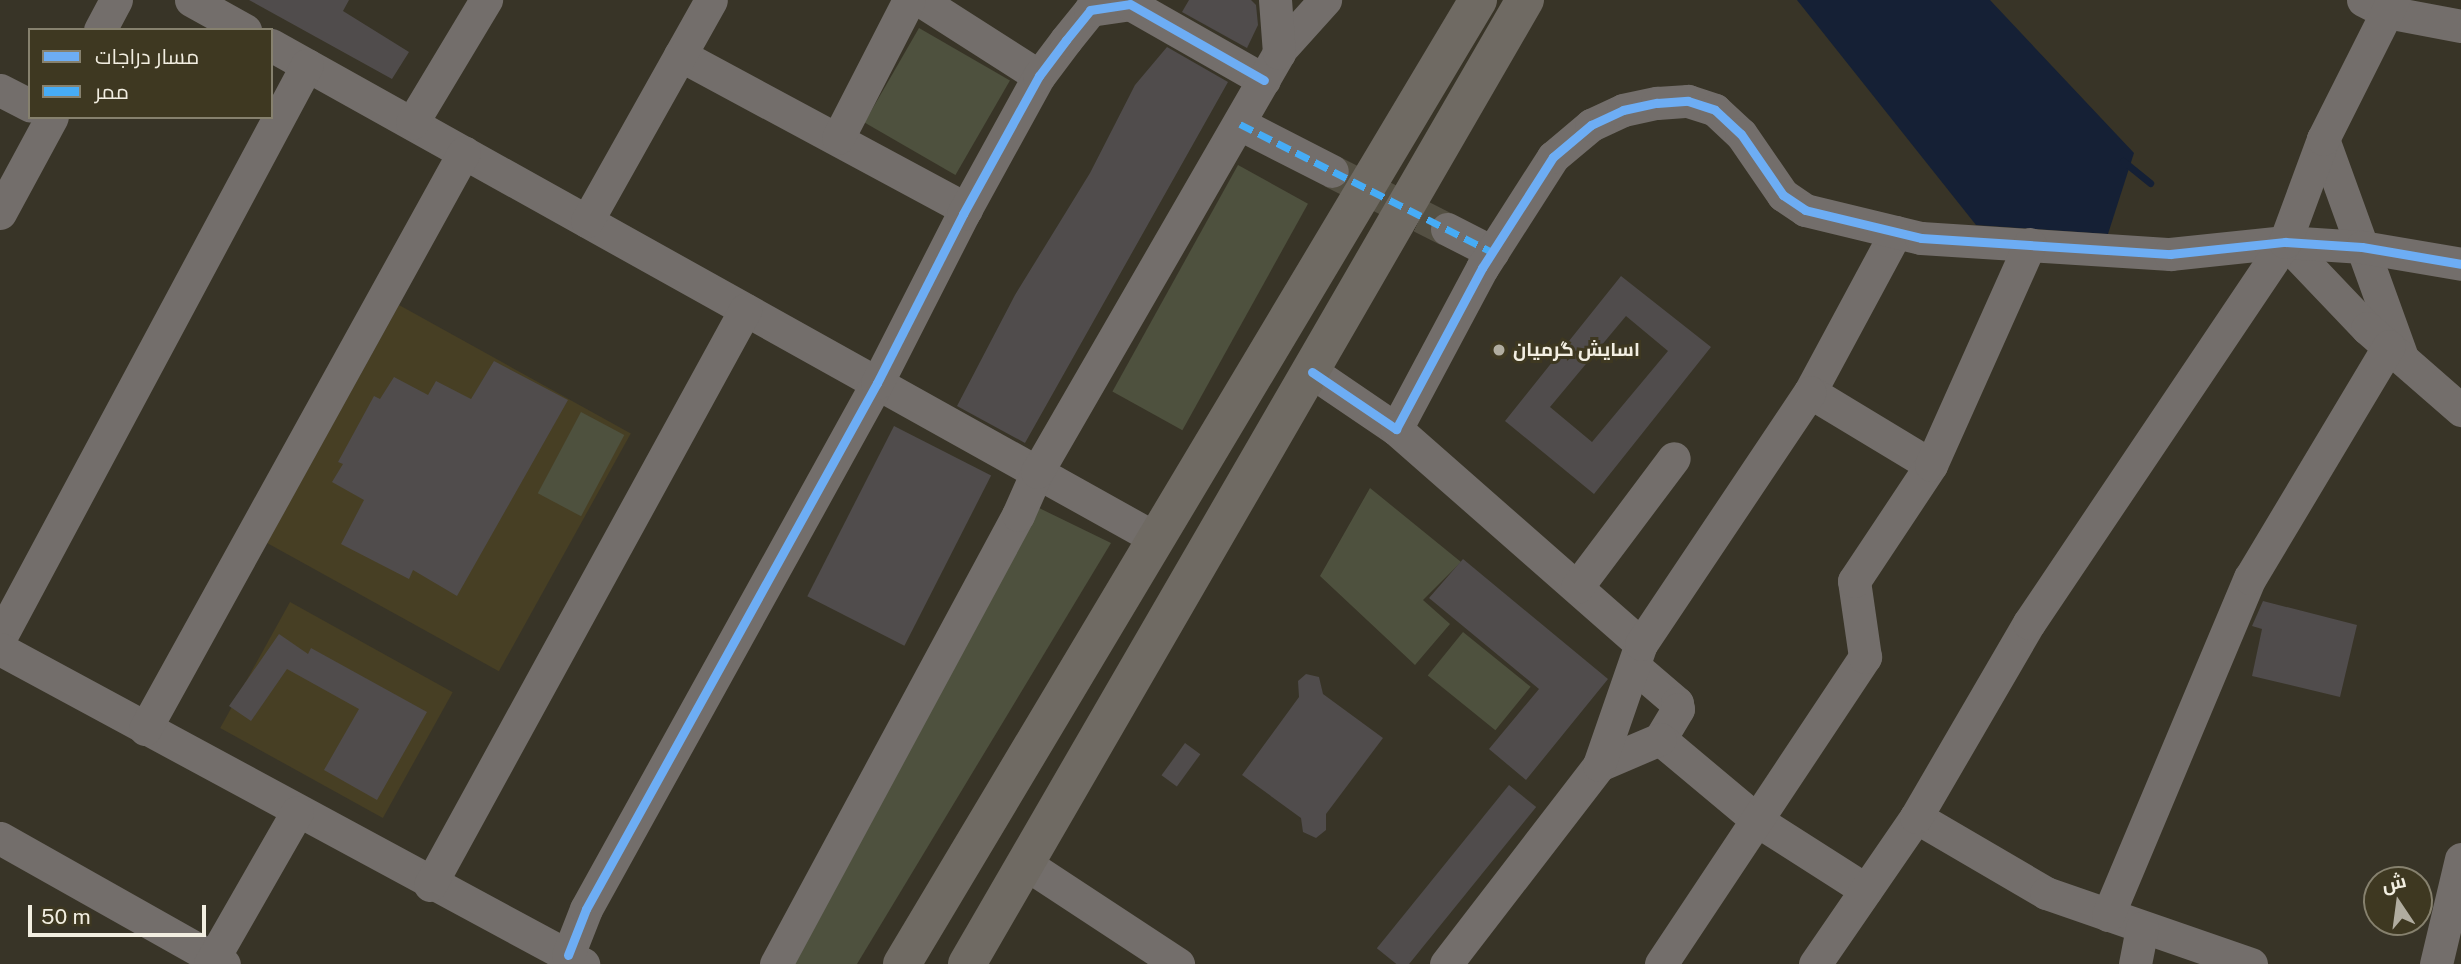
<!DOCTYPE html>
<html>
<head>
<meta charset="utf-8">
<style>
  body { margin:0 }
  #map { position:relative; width:2461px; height:964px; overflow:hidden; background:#383427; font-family:"Public Sans",Cairo,sans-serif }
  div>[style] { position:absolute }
  .built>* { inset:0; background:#473f24; transform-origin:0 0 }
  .green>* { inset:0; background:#4e513e; transform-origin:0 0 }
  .water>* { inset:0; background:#152035 }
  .stream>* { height:7px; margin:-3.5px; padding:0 3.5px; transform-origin:3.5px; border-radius:3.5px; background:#152035 }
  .building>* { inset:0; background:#504c4c; transform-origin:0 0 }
  .minor-tunnel>* { height:33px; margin-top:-16.5px; transform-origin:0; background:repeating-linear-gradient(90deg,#545043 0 33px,transparent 0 50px) }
  .minor>* { height:33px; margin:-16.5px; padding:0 16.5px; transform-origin:16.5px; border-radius:16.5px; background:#736e6b }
  .highway>* { height:38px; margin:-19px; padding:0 19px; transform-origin:19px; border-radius:19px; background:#6f6a63 }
  .quiet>* { height:7px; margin-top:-3.5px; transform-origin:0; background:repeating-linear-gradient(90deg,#46acf6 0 14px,transparent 0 21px) }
  .cycleway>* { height:9px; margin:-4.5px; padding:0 4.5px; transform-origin:4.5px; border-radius:4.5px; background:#6dadf4 }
  .dots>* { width:19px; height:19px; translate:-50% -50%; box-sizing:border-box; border:4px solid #3e3821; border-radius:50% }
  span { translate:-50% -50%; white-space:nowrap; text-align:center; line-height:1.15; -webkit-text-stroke:6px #3e3821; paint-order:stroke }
  .poi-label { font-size:19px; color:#f2eee1; font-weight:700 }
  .left { translate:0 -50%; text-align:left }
  .legend { position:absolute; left:28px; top:28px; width:245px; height:91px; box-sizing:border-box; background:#3e3821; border:2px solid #86816e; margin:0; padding:9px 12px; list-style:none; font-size:21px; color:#f2eee1 }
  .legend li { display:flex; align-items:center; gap:14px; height:35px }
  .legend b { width:35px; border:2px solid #86816e }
  .north { position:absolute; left:2363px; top:866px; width:70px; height:70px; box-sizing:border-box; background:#3e3821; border:2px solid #86816e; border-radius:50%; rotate:347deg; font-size:19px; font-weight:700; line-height:28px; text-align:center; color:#f2eee1 }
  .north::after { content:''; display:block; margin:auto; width:24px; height:32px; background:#b1ada0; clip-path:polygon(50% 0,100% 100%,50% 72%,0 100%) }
  .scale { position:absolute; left:28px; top:905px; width:178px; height:32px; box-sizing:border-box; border:4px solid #f2eee1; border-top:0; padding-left:9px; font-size:21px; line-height:24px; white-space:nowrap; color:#f2eee1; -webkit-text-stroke:5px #3e3821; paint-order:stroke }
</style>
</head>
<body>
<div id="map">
  <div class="built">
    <div style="left:399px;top:305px;width:265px;height:272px;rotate:29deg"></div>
    <div style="left:290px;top:602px;width:186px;height:144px;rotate:29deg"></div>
  </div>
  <div class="green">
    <div style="left:919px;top:28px;width:105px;height:109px;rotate:30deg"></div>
    <div style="left:1238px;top:165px;width:80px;height:259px;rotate:29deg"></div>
    <div style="left:581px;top:412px;width:49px;height:92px;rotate:28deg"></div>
    <div style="clip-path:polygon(1370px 488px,1461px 562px,1423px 600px,1450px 624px,1415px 665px,1320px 576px)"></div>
    <div style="clip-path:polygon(1037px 507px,1111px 543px,857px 964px,794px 964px)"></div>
    <div style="left:1463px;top:632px;width:87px;height:56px;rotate:39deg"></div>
  </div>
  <div class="water">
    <div style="clip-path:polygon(1797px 0,1990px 0,2134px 153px,2108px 234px,1976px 225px)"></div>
  </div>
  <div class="stream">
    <div style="left:2123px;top:161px;width:35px;rotate:39deg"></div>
  </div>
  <div class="building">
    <div style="clip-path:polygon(249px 0,349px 0,343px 11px,409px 52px,392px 79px)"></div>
    <div style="clip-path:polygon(1189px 0,1251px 0,1256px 5px,1258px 25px,1247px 48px,1182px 12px)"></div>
    <div style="clip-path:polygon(1167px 47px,1228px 82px,1025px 443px,957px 406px,1015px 295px,1090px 173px,1135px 85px)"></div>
    <div style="clip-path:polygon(evenodd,1621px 276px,1711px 347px,1594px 494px,1505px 421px,1621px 276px,1626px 316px,1668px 351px,1592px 442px,1550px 407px,1626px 316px)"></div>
    <div style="clip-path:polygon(494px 361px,568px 400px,457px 596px,413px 570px,409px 579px,341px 544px,364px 500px,332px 482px,343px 464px,338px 462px,374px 396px,380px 399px,394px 377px,428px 395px,436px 381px,471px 399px)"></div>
    <div style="left:894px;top:426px;width:109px;height:191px;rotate:27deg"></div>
    <div style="clip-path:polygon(1463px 559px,1608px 679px,1526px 780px,1489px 749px,1539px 689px,1429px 598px)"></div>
    <div style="clip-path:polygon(2263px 601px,2357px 625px,2340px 697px,2252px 676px,2262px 629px,2252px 626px)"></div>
    <div style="clip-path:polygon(279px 634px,308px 654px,311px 648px,427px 712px,377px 800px,324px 770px,359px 709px,287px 669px,251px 721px,229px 706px)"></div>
    <div style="clip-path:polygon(1306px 674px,1319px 677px,1323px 694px,1383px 738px,1326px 814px,1326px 830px,1316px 838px,1303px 832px,1301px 818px,1242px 775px,1299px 697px,1298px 681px)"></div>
    <div style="left:1185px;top:743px;width:19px;height:40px;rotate:36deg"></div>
    <div style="left:1509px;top:785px;width:35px;height:210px;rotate:39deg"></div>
  </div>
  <div class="minor-tunnel">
    <div style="left:1332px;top:171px;width:129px;rotate:26.8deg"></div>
  </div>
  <div class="minor">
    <div style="left:191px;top:0;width:62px;rotate:29.1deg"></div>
    <div style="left:920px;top:0;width:141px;rotate:32.6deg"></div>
    <div style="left:2363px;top:0;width:27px;rotate:27deg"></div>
    <div style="left:2387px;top:12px;width:75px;rotate:10.7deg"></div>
    <div style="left:100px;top:30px;width:34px;rotate:-62deg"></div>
    <div style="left:271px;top:45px;width:1012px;rotate:29.15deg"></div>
    <div style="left:1279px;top:51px;width:69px;rotate:-48deg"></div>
    <div style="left:680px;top:55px;width:325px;rotate:28.3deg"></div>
    <div style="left:0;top:90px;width:34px;rotate:27deg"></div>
    <div style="left:412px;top:123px;width:144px;rotate:-59deg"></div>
    <div style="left:1240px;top:124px;width:103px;rotate:27.1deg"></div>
    <div style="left:838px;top:138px;width:155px;rotate:-62.8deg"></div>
    <div style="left:2323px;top:139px;width:229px;rotate:70.1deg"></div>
    <div style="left:0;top:213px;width:109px;rotate:-61.6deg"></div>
    <div style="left:587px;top:221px;width:253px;rotate:-60.7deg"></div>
    <div style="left:1447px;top:229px;width:51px;rotate:27.1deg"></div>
    <div style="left:1896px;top:232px;width:182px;rotate:118.3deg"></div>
    <div style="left:1810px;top:392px;width:141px;rotate:31.1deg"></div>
    <div style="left:2285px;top:242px;width:119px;rotate:46.4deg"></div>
    <div style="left:2367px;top:328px;width:125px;rotate:41.1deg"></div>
    <div style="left:1312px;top:372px;width:102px;rotate:34.2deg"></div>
    <div style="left:1396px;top:429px;width:183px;rotate:-61.9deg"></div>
    <div style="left:1482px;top:268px;width:132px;rotate:-57.4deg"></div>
    <div style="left:1553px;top:157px;width:50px;rotate:-40.1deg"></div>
    <div style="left:1591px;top:125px;width:35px;rotate:-25deg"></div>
    <div style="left:1623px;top:110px;width:35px;rotate:-12deg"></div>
    <div style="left:1657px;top:103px;width:31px;rotate:-4deg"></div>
    <div style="left:1688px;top:101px;width:28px;rotate:18deg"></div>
    <div style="left:1715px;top:110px;width:35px;rotate:43deg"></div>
    <div style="left:1741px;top:134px;width:74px;rotate:55.5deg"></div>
    <div style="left:1783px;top:195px;width:27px;rotate:34deg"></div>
    <div style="left:1805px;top:210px;width:119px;rotate:13.6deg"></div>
    <div style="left:1921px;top:238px;width:250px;rotate:3.7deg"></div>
    <div style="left:2170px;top:254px;width:116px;rotate:-6deg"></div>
    <div style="left:2285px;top:242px;width:77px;rotate:3.7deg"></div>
    <div style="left:2362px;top:247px;width:100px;rotate:9.7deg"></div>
    <div style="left:1396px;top:429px;width:326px;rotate:41.3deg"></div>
    <div style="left:1577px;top:587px;width:161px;rotate:-53.1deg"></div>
    <div style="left:0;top:638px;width:650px;rotate:-61.82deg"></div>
    <div style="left:0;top:649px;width:663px;rotate:28.38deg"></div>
    <div style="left:1635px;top:667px;width:55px;rotate:40.6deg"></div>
    <div style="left:1677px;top:703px;width:6px;rotate:81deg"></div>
    <div style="left:1678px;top:709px;width:35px;rotate:121deg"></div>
    <div style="left:1660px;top:739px;width:128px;rotate:39.9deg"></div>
    <div style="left:1758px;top:821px;width:128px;rotate:32.6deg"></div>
    <div style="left:145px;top:729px;width:659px;rotate:-61.06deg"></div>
    <div style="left:1599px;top:765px;width:66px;rotate:-23.1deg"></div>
    <div style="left:1916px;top:817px;width:151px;rotate:30.3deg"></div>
    <div style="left:2046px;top:893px;width:217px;rotate:19.1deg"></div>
    <div style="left:0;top:838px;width:257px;rotate:29.4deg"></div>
    <div style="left:1026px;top:864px;width:182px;rotate:33.3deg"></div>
    <div style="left:430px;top:885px;width:656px;rotate:-61.28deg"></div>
    <div style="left:2108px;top:915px;width:366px;rotate:-67.2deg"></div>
    <div style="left:2250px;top:578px;width:270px;rotate:-59.1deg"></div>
    <div style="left:568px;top:955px;width:49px;rotate:-68.6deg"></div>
    <div style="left:586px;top:909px;width:601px;rotate:-61.05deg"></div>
    <div style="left:877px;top:383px;width:190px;rotate:-63deg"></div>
    <div style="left:963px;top:214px;width:158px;rotate:-61.2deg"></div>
    <div style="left:1039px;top:76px;width:45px;rotate:-53.1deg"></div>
    <div style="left:1066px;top:40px;width:38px;rotate:-51deg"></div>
    <div style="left:1090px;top:10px;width:40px;rotate:-8.5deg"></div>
    <div style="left:1130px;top:4px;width:154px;rotate:29.6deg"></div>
    <div style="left:210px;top:964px;width:175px;rotate:-60.2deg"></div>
    <div style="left:776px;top:964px;width:510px;rotate:-61.68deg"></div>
    <div style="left:1018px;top:515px;width:47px;rotate:-66.2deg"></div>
    <div style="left:1037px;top:472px;width:484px;rotate:-60deg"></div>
    <div style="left:1279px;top:53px;width:53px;rotate:-94.3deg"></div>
    <div style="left:1446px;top:964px;width:251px;rotate:-52.4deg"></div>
    <div style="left:1599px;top:765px;width:128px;rotate:-70.9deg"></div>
    <div style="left:1641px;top:644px;width:303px;rotate:-56.2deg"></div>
    <div style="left:1661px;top:964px;width:369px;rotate:-56.4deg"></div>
    <div style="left:1865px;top:657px;width:77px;rotate:-98.2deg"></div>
    <div style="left:1854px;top:581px;width:139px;rotate:-56.4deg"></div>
    <div style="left:1931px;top:465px;width:242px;rotate:-65.9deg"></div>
    <div style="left:1815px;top:964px;width:178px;rotate:-55.5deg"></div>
    <div style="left:1916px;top:817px;width:225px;rotate:-59.8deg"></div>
    <div style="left:2029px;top:623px;width:459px;rotate:-56.1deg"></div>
    <div style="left:2285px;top:242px;width:110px;rotate:-69.7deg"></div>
    <div style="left:2323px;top:139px;width:156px;rotate:-63.3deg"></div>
    <div style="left:2135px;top:964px;width:37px;rotate:-79deg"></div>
    <div style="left:2436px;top:964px;width:108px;rotate:-76.6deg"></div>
  </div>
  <div class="highway">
    <div style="left:902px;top:964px;width:1123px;rotate:-59.14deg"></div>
    <div style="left:967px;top:964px;width:1114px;rotate:-59.94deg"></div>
  </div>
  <div class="quiet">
    <div style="left:1240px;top:124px;width:283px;rotate:26.9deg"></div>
  </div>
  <div class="cycleway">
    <div style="left:1312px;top:372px;width:102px;rotate:34.2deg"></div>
    <div style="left:1396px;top:429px;width:183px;rotate:-61.9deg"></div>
    <div style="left:1482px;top:268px;width:132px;rotate:-57.4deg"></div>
    <div style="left:1553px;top:157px;width:50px;rotate:-40.1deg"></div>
    <div style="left:1591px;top:125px;width:35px;rotate:-25deg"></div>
    <div style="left:1623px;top:110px;width:35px;rotate:-12deg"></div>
    <div style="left:1657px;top:103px;width:31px;rotate:-4deg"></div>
    <div style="left:1688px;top:101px;width:28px;rotate:18deg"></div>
    <div style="left:1715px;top:110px;width:35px;rotate:43deg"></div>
    <div style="left:1741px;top:134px;width:74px;rotate:55.5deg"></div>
    <div style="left:1783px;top:195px;width:27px;rotate:34deg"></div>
    <div style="left:1805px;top:210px;width:119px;rotate:13.6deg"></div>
    <div style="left:1921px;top:238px;width:250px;rotate:3.7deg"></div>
    <div style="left:2170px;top:254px;width:116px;rotate:-6deg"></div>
    <div style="left:2285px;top:242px;width:77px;rotate:3.7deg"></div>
    <div style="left:2362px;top:247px;width:100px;rotate:9.7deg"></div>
    <div style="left:568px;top:955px;width:49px;rotate:-68.6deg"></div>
    <div style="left:586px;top:909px;width:601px;rotate:-61.05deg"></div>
    <div style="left:877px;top:383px;width:190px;rotate:-63deg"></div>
    <div style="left:963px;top:214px;width:158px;rotate:-61.2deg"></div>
    <div style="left:1039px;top:76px;width:45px;rotate:-53.1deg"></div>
    <div style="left:1066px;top:40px;width:38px;rotate:-51deg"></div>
    <div style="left:1090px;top:10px;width:40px;rotate:-8.5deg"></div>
    <div style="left:1130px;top:4px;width:154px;rotate:29.6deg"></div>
  </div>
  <div class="dots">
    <div style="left:1499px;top:350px;background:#b1ada0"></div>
  </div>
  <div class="poi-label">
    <span class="left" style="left:1513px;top:350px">اسايش گرميان</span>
  </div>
  <ul class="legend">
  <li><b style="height:9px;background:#6dadf4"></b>مسار دراجات</li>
  <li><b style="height:9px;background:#46acf6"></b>ممر</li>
  </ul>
  <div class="north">ش</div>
  <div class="scale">50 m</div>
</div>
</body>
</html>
